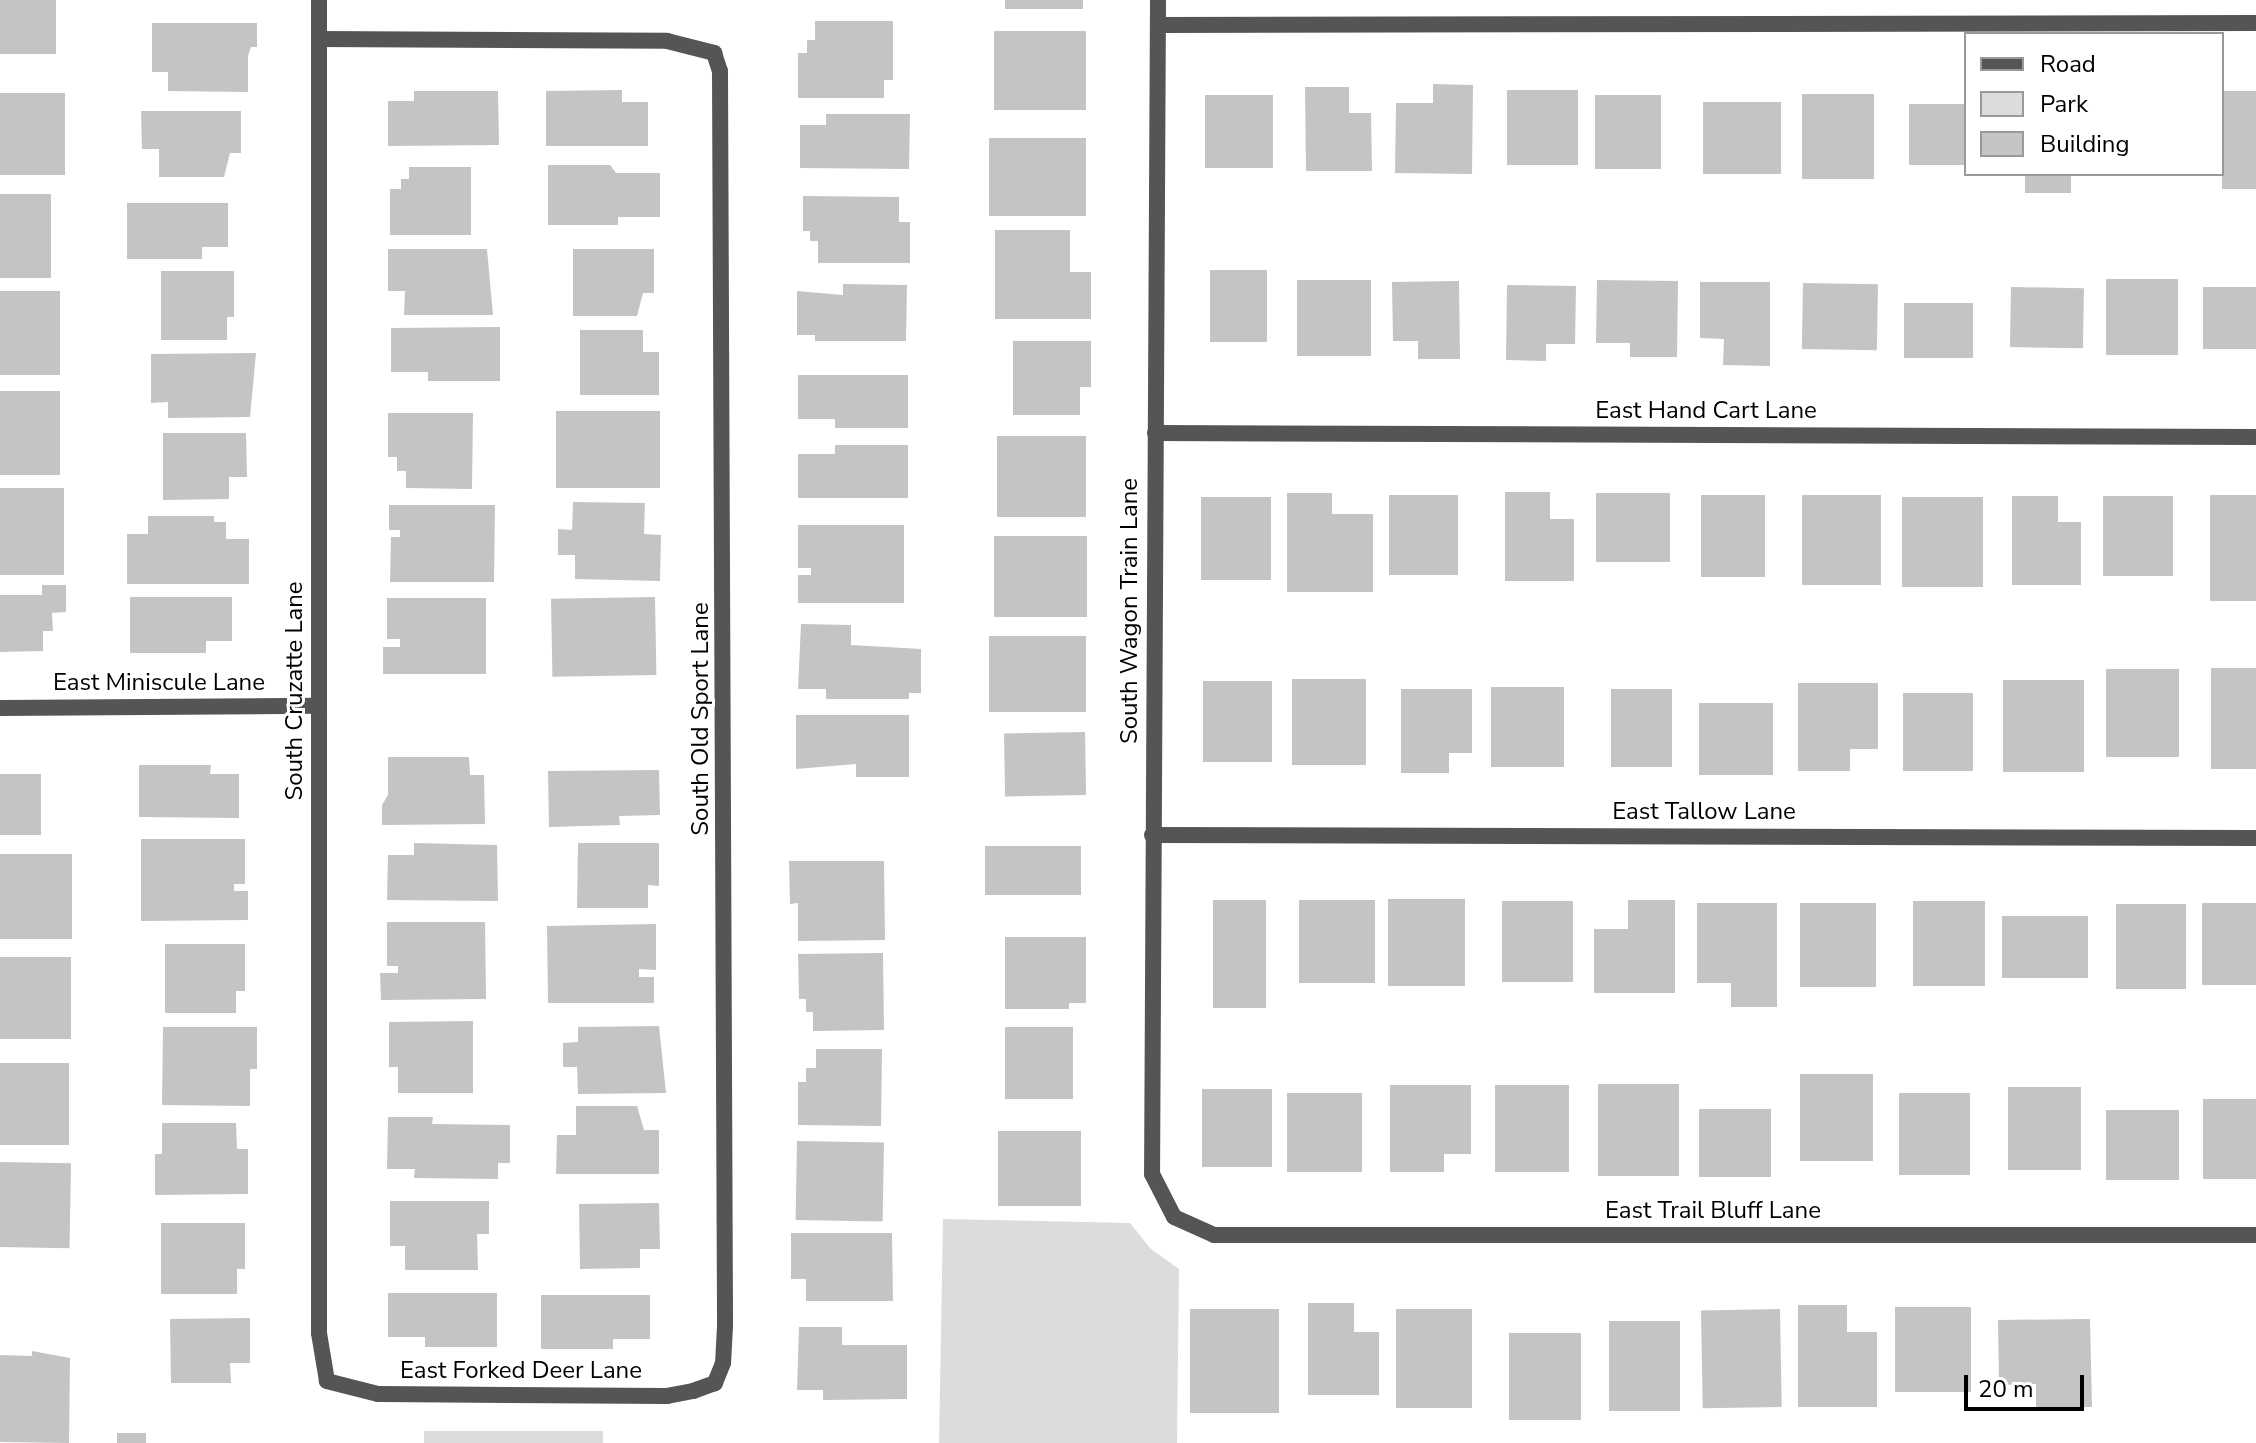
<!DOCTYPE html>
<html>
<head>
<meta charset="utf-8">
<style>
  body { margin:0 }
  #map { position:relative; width:2256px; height:1443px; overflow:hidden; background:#fff; font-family:"Nunito Sans",sans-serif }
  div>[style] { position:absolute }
  .green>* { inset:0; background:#dcdcdc; transform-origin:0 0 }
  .building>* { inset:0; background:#c4c4c4; transform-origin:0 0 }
  .minor>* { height:16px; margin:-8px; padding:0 8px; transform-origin:8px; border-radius:8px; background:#555 }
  span { translate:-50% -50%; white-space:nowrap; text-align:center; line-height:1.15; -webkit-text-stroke:6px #fff; paint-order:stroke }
  .street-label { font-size:24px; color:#000 }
  .legend { position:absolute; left:1964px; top:32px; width:260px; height:144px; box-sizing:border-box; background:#fff; border:2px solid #999; margin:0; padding:10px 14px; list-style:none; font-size:24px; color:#000 }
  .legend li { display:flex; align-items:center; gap:16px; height:40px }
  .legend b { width:40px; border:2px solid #999 }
  .scale { position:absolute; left:1964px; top:1375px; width:120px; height:36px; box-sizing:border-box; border:4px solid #000; border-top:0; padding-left:10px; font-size:24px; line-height:28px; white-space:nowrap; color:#000; -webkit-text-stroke:6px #fff; paint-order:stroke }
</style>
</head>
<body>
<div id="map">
  <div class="green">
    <div style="clip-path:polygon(943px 1219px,1130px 1223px,1151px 1249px,1179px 1269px,1177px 1443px,939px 1443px)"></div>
    <div style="left:424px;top:1431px;width:179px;height:12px"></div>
  </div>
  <div class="building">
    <div style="left:0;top:0;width:56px;height:54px"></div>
    <div style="left:1005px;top:0;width:78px;height:9px"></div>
    <div style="clip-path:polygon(815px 21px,893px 21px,893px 80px,884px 80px,884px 98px,798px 98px,798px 53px,807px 53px,807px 40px,815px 40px)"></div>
    <div style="clip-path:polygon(152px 23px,257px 23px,257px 47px,251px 47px,248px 56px,248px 92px,168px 91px,168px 72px,152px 72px)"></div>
    <div style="left:994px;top:31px;width:92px;height:79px"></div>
    <div style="clip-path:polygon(1433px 84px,1473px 85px,1472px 174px,1395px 173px,1396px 103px,1433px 103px)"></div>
    <div style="clip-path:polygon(1305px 87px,1349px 87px,1349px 113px,1371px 113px,1372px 171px,1306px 171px)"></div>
    <div style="clip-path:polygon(622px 90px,622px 102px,648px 102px,648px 146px,546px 146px,546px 91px)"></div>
    <div style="left:1507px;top:90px;width:71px;height:75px"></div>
    <div style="clip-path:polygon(414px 91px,498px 91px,499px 145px,388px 146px,388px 101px,414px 101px)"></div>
    <div style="left:2222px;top:91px;width:34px;height:98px"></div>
    <div style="left:0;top:93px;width:65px;height:82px"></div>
    <div style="left:1802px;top:94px;width:72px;height:85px"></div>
    <div style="left:1205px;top:95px;width:68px;height:73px"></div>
    <div style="left:1595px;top:95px;width:66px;height:74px"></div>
    <div style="left:1703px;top:102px;width:78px;height:72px"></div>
    <div style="left:1966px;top:104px;width:61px;height:57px;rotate:90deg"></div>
    <div style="clip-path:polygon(141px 111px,241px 111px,241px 153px,230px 153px,224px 177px,159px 177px,159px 149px,142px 149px)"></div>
    <div style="clip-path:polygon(826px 114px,910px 114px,909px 169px,800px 168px,800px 125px,826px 125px)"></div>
    <div style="left:989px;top:138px;width:97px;height:78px"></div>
    <div style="clip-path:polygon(548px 165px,610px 165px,616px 173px,660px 173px,660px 217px,618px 217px,618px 225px,548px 225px)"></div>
    <div style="clip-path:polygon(409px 167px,471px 167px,471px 235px,390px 235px,390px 189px,401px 189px,401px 179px,409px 179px)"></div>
    <div style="left:2025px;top:174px;width:46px;height:19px"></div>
    <div style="left:0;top:194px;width:51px;height:84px"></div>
    <div style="clip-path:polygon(803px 196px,899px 197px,899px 222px,910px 222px,910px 263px,818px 263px,818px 241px,810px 241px,810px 231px,803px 231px)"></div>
    <div style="clip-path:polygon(127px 203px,228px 203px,228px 247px,202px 247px,202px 259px,127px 259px)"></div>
    <div style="clip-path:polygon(995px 230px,1070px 230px,1070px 272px,1091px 272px,1091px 319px,995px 319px)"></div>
    <div style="clip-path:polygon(388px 249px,487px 249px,493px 315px,404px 315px,405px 291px,388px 291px)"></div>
    <div style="clip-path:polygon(573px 249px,654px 249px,654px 293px,643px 293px,637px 316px,573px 316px)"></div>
    <div style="left:1267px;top:270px;width:72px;height:57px;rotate:90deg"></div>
    <div style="clip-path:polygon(161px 271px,234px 271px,234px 317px,227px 317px,227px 340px,161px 340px)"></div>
    <div style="left:2106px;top:279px;width:72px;height:76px"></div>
    <div style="left:1371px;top:280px;width:76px;height:74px;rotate:90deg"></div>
    <div style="clip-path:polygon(1597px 280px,1678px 281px,1677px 357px,1630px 357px,1630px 343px,1596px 343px)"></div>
    <div style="clip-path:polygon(1459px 281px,1460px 359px,1418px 359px,1418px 341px,1393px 341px,1392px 282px)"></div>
    <div style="clip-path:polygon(1700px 282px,1770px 282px,1770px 366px,1723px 365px,1724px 339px,1700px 338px)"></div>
    <div style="left:1803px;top:283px;width:75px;height:66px;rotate:1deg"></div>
    <div style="clip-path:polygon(843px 284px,907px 285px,906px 341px,815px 341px,815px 335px,797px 335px,797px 291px,843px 295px)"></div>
    <div style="clip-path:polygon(1507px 285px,1576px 286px,1575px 344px,1546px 344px,1546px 361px,1506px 360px)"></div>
    <div style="left:2011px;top:287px;width:73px;height:60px;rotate:1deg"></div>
    <div style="left:2203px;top:287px;width:53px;height:62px"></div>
    <div style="left:0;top:291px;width:60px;height:84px"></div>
    <div style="left:1904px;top:303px;width:69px;height:55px"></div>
    <div style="clip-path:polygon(500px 327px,500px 381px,428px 381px,428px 372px,391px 372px,391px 328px)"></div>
    <div style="clip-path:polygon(580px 330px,643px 330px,643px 352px,659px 352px,659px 395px,580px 395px)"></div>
    <div style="clip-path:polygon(1013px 341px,1091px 341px,1091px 387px,1080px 387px,1080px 415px,1013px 415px)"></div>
    <div style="clip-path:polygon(256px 353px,250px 417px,168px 418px,168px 402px,151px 403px,151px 354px)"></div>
    <div style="clip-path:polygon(798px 375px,908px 375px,908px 428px,835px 428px,835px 419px,798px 419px)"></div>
    <div style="left:0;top:391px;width:60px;height:84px"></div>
    <div style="left:556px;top:411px;width:104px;height:77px"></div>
    <div style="clip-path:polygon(388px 413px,473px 413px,472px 489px,406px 488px,406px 471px,397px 471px,397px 457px,388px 457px)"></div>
    <div style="clip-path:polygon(163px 433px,246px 433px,247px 477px,229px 477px,229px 499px,163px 500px)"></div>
    <div style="left:997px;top:436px;width:89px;height:81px"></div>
    <div style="clip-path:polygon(835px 445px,908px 445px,908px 498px,798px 498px,798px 454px,835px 454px)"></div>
    <div style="left:0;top:488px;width:64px;height:87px"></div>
    <div style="clip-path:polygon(1505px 492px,1550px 492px,1550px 519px,1574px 519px,1574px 581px,1505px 581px)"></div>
    <div style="clip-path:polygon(1287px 493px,1332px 493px,1332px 514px,1373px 514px,1373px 592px,1287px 592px)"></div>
    <div style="left:1596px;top:493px;width:74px;height:69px"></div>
    <div style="left:1389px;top:495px;width:69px;height:80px"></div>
    <div style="left:1701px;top:495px;width:64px;height:82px"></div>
    <div style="left:1802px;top:495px;width:79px;height:90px"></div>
    <div style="left:2210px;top:495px;width:46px;height:106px"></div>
    <div style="clip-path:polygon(2012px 496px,2058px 496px,2058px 522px,2081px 522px,2081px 585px,2012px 585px)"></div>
    <div style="left:2103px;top:496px;width:70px;height:80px"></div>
    <div style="left:1201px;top:497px;width:70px;height:83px"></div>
    <div style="left:1902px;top:497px;width:81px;height:90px"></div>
    <div style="clip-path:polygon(573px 502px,645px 503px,644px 534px,661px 535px,660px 581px,575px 579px,575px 555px,558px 555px,558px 529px,572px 530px)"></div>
    <div style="clip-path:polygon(389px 505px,495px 505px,494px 582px,390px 582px,391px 537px,400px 537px,400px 530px,389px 530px)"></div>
    <div style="clip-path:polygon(148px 516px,214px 516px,214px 522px,226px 522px,226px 539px,249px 539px,249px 584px,127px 584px,127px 534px,148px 534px)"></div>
    <div style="clip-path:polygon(798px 525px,904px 525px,904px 603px,798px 603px,798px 575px,811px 575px,811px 568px,798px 568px)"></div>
    <div style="left:994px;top:536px;width:93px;height:81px"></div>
    <div style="clip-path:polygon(42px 585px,66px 585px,66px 612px,52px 613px,53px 631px,43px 631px,43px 651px,0 652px,0 595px,42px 595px)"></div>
    <div style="clip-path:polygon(130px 597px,232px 597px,232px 641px,206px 641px,206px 653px,130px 653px)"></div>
    <div style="left:655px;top:597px;width:78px;height:104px;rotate:89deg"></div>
    <div style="clip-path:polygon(387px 598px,486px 598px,486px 674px,383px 674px,383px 647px,400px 647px,400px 639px,387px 639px)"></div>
    <div style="clip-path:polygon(801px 624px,851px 625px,851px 645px,921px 649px,921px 693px,909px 693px,909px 699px,826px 699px,826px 689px,798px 689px)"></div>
    <div style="left:989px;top:636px;width:97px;height:76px"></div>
    <div style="left:2211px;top:668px;width:45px;height:101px"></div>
    <div style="left:2106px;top:669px;width:73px;height:88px"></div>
    <div style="left:1292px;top:679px;width:74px;height:86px"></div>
    <div style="left:2003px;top:680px;width:81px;height:92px"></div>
    <div style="left:1203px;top:681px;width:69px;height:81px"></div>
    <div style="clip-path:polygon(1798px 683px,1878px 683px,1878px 749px,1850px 749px,1850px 771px,1798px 771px)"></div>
    <div style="left:1491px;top:687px;width:73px;height:80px"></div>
    <div style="clip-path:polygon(1401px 689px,1472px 689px,1472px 753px,1449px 753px,1449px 773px,1401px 773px)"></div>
    <div style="left:1611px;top:689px;width:61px;height:78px"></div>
    <div style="left:1903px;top:693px;width:70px;height:78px"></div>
    <div style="left:1699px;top:703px;width:74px;height:72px"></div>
    <div style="clip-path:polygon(796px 715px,909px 715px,909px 777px,856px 777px,856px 764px,796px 769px)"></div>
    <div style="left:1085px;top:732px;width:63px;height:81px;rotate:89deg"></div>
    <div style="clip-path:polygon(388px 757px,469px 757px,470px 775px,484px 775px,485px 824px,382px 825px,382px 805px,388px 795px)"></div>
    <div style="clip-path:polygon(139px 765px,211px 765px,210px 774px,239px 774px,239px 818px,139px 817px)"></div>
    <div style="clip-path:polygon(659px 770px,660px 815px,619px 816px,620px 825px,549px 827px,548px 771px)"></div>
    <div style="left:0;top:774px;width:41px;height:61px"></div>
    <div style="clip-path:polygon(141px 839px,245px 839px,245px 884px,234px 884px,234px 891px,248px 891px,248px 920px,141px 921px)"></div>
    <div style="clip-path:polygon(414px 843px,497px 845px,498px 901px,387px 900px,388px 855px,414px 855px)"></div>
    <div style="clip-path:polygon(578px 843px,659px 843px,659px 886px,648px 885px,648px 908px,577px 908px)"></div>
    <div style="left:985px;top:846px;width:96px;height:49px"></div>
    <div style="left:0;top:854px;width:72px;height:85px"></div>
    <div style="clip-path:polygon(789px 861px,884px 861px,885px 940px,798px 941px,798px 903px,790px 904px)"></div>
    <div style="left:1388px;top:899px;width:77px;height:87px"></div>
    <div style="left:1213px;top:900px;width:53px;height:108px"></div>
    <div style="left:1299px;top:900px;width:76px;height:83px"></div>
    <div style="clip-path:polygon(1628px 900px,1675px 900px,1675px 993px,1594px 993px,1594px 929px,1628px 929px)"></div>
    <div style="left:1502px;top:901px;width:71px;height:81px"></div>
    <div style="left:1913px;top:901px;width:72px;height:85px"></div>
    <div style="clip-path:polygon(1697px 903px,1777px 903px,1777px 1007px,1731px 1007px,1731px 983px,1697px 983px)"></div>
    <div style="left:1800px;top:903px;width:76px;height:84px"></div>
    <div style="left:2202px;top:903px;width:54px;height:82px"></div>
    <div style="left:2116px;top:904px;width:70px;height:85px"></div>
    <div style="left:2002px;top:916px;width:86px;height:62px"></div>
    <div style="clip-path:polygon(387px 922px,485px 922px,486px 999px,381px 1000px,380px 973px,398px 973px,398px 966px,387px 966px)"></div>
    <div style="clip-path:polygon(656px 924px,656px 970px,639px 969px,639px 977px,654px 977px,654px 1003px,548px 1003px,547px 926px)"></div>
    <div style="clip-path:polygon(1005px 937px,1086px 937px,1086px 1003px,1069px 1003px,1069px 1009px,1005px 1009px)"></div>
    <div style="clip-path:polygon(165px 944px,245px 944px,245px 991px,236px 991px,236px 1013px,165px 1013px)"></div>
    <div style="clip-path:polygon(883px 953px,884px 1030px,813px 1031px,813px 1012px,806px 1012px,806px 999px,799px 999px,798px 954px)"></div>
    <div style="left:0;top:957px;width:71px;height:82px"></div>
    <div style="clip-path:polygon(473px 1021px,473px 1093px,398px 1093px,398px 1067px,389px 1067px,389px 1022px)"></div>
    <div style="clip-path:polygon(659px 1026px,666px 1093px,578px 1094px,577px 1067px,563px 1067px,563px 1043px,578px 1042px,578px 1027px)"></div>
    <div style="clip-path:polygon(163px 1027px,257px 1027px,257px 1069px,250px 1069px,250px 1106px,162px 1105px)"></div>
    <div style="left:1005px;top:1027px;width:68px;height:72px"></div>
    <div style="clip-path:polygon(816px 1049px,882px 1049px,881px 1126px,798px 1125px,798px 1082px,806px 1082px,806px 1068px,816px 1068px)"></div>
    <div style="left:0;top:1063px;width:69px;height:82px"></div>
    <div style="left:1800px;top:1074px;width:73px;height:87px"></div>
    <div style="left:1598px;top:1084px;width:81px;height:92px"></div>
    <div style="clip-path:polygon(1390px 1085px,1471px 1085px,1471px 1154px,1444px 1154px,1444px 1172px,1390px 1172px)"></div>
    <div style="left:1495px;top:1085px;width:74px;height:87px"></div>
    <div style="left:2008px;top:1087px;width:73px;height:83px"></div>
    <div style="left:1202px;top:1089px;width:70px;height:78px"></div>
    <div style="left:1287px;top:1093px;width:75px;height:79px"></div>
    <div style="left:1899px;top:1093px;width:71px;height:82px"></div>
    <div style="left:2203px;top:1099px;width:53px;height:80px"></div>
    <div style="clip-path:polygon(576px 1106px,637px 1106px,644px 1130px,659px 1130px,659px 1174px,556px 1174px,557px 1135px,576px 1135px)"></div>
    <div style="left:1699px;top:1109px;width:72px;height:68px"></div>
    <div style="left:2106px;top:1110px;width:73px;height:70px"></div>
    <div style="clip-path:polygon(388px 1117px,433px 1117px,432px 1124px,510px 1125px,510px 1163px,498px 1163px,498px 1179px,414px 1178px,415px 1169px,387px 1169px)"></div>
    <div style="clip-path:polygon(162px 1123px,236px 1123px,237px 1149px,248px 1149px,248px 1194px,155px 1195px,155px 1154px,162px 1154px)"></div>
    <div style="left:998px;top:1131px;width:83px;height:75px"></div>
    <div style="left:797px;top:1141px;width:87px;height:79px;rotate:1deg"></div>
    <div style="left:0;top:1162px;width:71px;height:85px;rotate:1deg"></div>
    <div style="clip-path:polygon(390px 1201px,489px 1201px,489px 1234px,477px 1234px,478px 1270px,405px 1270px,405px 1246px,390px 1246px)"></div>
    <div style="clip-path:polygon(659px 1203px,660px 1249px,640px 1249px,640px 1268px,580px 1269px,579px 1204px)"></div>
    <div style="clip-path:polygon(161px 1223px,245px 1223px,245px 1269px,237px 1269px,237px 1294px,161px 1294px)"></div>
    <div style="clip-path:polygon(791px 1233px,892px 1233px,893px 1301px,806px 1301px,806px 1279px,791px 1279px)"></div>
    <div style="clip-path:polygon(388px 1293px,497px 1293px,497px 1347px,425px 1347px,425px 1337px,388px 1337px)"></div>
    <div style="clip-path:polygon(541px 1295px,650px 1295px,650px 1339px,613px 1339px,613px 1349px,541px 1349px)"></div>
    <div style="clip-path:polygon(1308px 1303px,1354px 1303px,1354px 1332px,1379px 1332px,1379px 1395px,1308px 1395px)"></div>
    <div style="clip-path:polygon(1798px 1305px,1847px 1305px,1847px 1332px,1877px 1332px,1877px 1407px,1798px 1407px)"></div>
    <div style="left:1895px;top:1307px;width:76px;height:85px"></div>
    <div style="left:1190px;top:1309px;width:89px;height:104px"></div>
    <div style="left:1396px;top:1309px;width:76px;height:99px"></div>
    <div style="left:1780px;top:1309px;width:98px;height:79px;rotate:89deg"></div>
    <div style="clip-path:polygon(250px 1318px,250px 1363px,230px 1363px,231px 1383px,171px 1383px,170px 1319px)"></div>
    <div style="clip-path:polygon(2090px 1319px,2092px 1407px,2036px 1408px,2036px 1384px,1999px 1385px,1998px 1320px)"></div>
    <div style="left:1609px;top:1321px;width:71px;height:90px"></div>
    <div style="clip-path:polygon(799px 1327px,842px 1327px,842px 1345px,907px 1345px,907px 1399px,823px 1400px,823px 1390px,797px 1390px)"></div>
    <div style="left:1509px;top:1333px;width:72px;height:87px"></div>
    <div style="clip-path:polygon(32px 1351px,70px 1358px,69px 1443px,0 1442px,0 1355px,32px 1356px)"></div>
    <div style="left:117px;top:1433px;width:29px;height:10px"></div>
  </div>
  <div class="minor">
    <div style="left:1158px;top:0;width:1174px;rotate:90.29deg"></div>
    <div style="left:1152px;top:1174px;width:48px;rotate:62.9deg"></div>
    <div style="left:1174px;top:1217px;width:44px;rotate:24.2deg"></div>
    <div style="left:1214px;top:1235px;width:1042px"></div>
    <div style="left:1158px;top:25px;width:1098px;rotate:-0.1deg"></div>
    <div style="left:319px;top:39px;width:348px;rotate:0.3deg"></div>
    <div style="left:667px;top:41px;width:49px;rotate:14.3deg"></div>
    <div style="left:714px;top:53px;width:19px;rotate:72deg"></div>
    <div style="left:720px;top:71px;width:1255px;rotate:89.77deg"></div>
    <div style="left:725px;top:1326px;width:37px;rotate:93deg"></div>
    <div style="left:723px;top:1363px;width:22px;rotate:112deg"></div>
    <div style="left:715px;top:1383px;width:23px;rotate:160deg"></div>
    <div style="left:693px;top:1391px;width:26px;rotate:169deg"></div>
    <div style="left:667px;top:1396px;width:289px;rotate:-179.6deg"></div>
    <div style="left:378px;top:1394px;width:53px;rotate:-165.7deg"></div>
    <div style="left:327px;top:1381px;width:49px;rotate:-99.5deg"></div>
    <div style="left:319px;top:1333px;width:1333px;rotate:-90deg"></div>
    <div style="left:1155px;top:433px;width:1101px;rotate:0.21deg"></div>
    <div style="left:0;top:708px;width:319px;rotate:-0.4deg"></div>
    <div style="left:1152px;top:835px;width:1104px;rotate:0.16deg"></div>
  </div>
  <div class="street-label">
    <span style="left:1706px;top:411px">East Hand Cart Lane</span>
    <span style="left:1130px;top:611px;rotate:-90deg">South Wagon Train Lane</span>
    <span style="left:159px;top:683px">East Miniscule Lane</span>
    <span style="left:295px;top:691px;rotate:-90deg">South Cruzatte Lane</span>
    <span style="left:701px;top:719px;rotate:-90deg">South Old Sport Lane</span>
    <span style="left:1704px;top:812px">East Tallow Lane</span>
    <span style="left:1713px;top:1211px">East Trail Bluff Lane</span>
    <span style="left:521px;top:1371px">East Forked Deer Lane</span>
  </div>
  <ul class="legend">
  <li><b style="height:10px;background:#555"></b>Road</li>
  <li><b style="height:22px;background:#dcdcdc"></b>Park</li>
  <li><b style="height:22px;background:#c4c4c4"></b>Building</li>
  </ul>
  <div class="scale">20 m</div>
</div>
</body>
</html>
